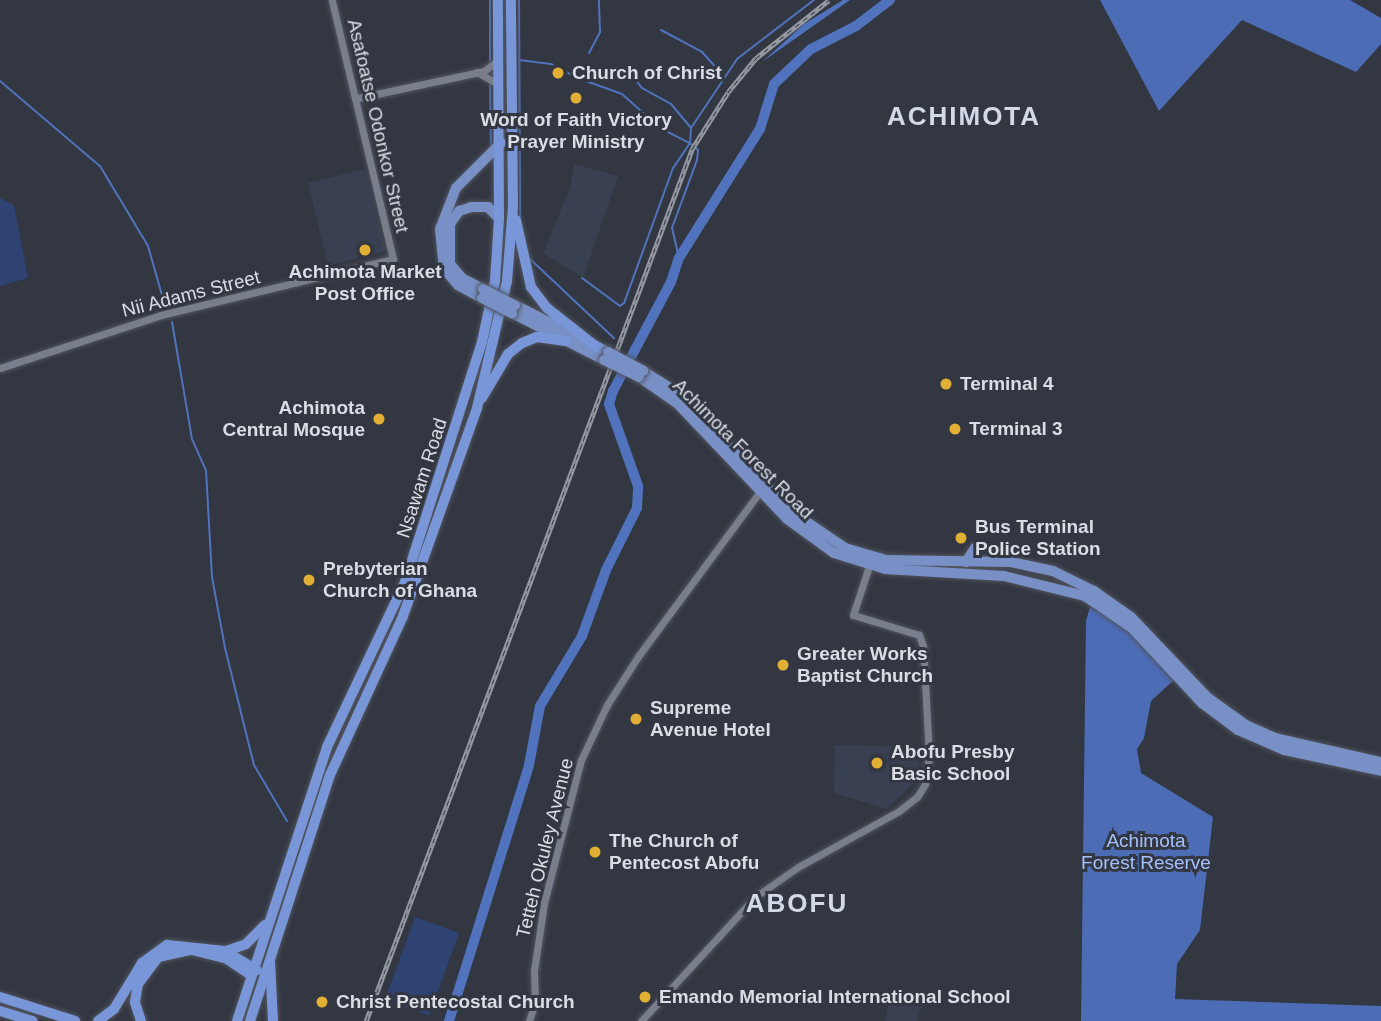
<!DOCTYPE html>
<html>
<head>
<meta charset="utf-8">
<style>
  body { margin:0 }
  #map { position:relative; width:1381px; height:1021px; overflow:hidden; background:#323742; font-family:Arial,sans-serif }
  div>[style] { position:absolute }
  .built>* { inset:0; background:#384051; transform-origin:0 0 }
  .green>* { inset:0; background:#2e4372; transform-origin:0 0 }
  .forest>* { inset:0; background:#4c6cb6 }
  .water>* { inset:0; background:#5172bc }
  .stream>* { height:2px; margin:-1px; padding:0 1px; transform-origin:1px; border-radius:1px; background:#5172bc }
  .river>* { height:10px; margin:-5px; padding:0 5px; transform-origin:5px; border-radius:5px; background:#5172bc }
  .roads { filter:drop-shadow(0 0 2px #50535d) drop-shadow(0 0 2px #50535d) }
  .tertiary>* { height:7px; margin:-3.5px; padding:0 3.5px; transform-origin:3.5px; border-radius:3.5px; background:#787e8b }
  .primary>* { height:10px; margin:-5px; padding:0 5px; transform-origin:5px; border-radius:5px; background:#7890c5 }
  .trunk>* { height:10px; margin:-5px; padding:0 5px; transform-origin:5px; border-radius:5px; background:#7896d8 }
  .rail>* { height:4.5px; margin-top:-2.25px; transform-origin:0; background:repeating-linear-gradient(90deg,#323742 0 5px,#9599a1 0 10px); box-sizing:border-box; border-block:2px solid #9599a1 }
  .bridges { filter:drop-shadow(0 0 2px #50535d) drop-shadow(0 0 2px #50535d) }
  .primary-bridge>* { height:10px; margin:-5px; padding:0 5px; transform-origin:5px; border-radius:5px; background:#7890c5 }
  .dots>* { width:19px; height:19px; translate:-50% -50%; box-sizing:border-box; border:4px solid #323742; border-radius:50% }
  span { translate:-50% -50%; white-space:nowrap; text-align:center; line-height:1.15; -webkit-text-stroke:6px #323742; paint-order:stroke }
  .poi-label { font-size:19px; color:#dadde4; font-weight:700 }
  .left { translate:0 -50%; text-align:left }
  .right { translate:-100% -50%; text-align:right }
  .street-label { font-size:19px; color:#dadde4 }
  .park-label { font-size:19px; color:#a4c0fc }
  .district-label { font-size:26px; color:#d3d9e7; font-weight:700; letter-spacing:2px }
</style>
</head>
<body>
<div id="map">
  <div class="built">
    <div style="clip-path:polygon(574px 164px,618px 176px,583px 278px,543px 253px,570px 188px)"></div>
    <div style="left:365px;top:169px;width:85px;height:59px;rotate:76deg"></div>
    <div style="clip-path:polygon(835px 745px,920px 747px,918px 779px,886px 809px,834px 793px)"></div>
    <div style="clip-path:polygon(889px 1001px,921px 1007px,917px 1021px,885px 1021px)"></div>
  </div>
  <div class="green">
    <div style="clip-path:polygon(0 198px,14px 205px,28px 278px,0 286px)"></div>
    <div style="left:415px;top:917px;width:47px;height:88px;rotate:20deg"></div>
  </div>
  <div class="forest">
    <div style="clip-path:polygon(1100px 0,1350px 0,1381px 18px,1381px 44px,1356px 72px,1242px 20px,1159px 111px)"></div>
    <div style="clip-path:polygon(1090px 607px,1130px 630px,1175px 679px,1151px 701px,1144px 738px,1137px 749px,1141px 773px,1213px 817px,1200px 930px,1177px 964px,1175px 999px,1381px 1006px,1381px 1021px,1081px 1021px,1086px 621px)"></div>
  </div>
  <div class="water">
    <div style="clip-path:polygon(843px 0,850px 0,762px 62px,804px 24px)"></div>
  </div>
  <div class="stream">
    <div style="left:490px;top:0;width:61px;rotate:90deg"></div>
    <div style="left:519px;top:0;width:219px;rotate:89.7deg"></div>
    <div style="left:661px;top:30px;width:47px;rotate:28.2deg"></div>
    <div style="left:702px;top:52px;width:31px;rotate:48deg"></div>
    <div style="left:589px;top:53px;width:24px;rotate:-62deg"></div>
    <div style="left:600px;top:32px;width:32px;rotate:-92deg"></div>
    <div style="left:519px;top:60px;width:32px;rotate:7deg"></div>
    <div style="left:551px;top:64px;width:27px;rotate:28deg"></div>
    <div style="left:575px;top:77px;width:50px;rotate:19.9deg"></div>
    <div style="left:622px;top:94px;width:51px;rotate:41.8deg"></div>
    <div style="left:660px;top:128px;width:34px;rotate:27deg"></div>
    <div style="left:690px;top:143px;width:30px;rotate:124deg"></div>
    <div style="left:673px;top:168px;width:144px;rotate:109.9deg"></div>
    <div style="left:624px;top:303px;width:5px;rotate:143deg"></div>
    <div style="left:620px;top:306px;width:47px;rotate:-143.6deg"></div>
    <div style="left:631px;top:74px;width:18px;rotate:52deg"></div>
    <div style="left:642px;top:88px;width:33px;rotate:29deg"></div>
    <div style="left:671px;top:104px;width:31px;rotate:50deg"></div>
    <div style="left:0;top:81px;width:131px;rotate:40.4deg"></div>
    <div style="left:100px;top:166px;width:93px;rotate:59deg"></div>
    <div style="left:148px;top:246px;width:66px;rotate:74.1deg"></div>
    <div style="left:490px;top:84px;width:65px;rotate:89.1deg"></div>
    <div style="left:529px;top:258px;width:117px;rotate:43.3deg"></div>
    <div style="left:679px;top:258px;width:31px;rotate:-103deg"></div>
    <div style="left:672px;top:228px;width:72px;rotate:-69.8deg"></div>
    <div style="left:697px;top:160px;width:10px;rotate:-84deg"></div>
    <div style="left:698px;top:150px;width:11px;rotate:-139deg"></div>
    <div style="left:690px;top:143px;width:15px;rotate:-86deg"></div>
    <div style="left:691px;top:128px;width:83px;rotate:-56.3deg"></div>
    <div style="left:737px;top:59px;width:97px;rotate:-37.5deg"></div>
    <div style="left:172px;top:322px;width:119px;rotate:80.3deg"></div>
    <div style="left:192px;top:439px;width:34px;rotate:66deg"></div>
    <div style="left:206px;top:470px;width:107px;rotate:86.8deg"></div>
    <div style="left:212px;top:577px;width:72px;rotate:79.6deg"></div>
    <div style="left:225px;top:648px;width:121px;rotate:76.1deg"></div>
    <div style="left:254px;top:765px;width:65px;rotate:59.5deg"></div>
  </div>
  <div class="river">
    <div style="left:449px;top:1021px;width:268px;rotate:-72.6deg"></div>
    <div style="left:529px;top:765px;width:60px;rotate:-79.4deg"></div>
    <div style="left:540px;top:706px;width:82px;rotate:-59deg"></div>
    <div style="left:582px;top:636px;width:70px;rotate:-70deg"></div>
    <div style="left:606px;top:570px;width:69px;rotate:-63.4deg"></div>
    <div style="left:637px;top:508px;width:22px;rotate:-87deg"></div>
    <div style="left:638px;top:486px;width:87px;rotate:-109.5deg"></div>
    <div style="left:609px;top:404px;width:14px;rotate:-73deg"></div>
    <div style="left:613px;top:391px;width:123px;rotate:-62deg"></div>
    <div style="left:671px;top:282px;width:25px;rotate:-72deg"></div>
    <div style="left:679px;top:258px;width:152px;rotate:-57.9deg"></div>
    <div style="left:760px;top:129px;width:47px;rotate:-72.7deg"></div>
    <div style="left:774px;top:84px;width:51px;rotate:-43.4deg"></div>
    <div style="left:811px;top:49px;width:51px;rotate:-27.1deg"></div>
    <div style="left:856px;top:26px;width:43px;rotate:-37.4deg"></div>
  </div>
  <div class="roads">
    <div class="tertiary">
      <div style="left:477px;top:72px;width:24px;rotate:30deg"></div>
      <div style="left:358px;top:98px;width:129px;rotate:-12.1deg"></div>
      <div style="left:484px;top:71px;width:18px;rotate:-38deg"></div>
      <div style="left:0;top:368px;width:169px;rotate:-18.2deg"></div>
      <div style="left:161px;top:315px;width:239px;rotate:-13.6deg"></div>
      <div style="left:393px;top:259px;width:266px;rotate:-103.3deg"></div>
      <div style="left:529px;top:1021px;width:20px;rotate:-72deg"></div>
      <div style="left:535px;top:1002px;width:31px;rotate:-92deg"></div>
      <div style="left:534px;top:971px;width:69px;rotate:-81.6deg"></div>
      <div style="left:544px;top:903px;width:148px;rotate:-75.5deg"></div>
      <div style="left:581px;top:760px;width:61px;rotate:-64.7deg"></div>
      <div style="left:607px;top:705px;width:59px;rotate:-57.4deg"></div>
      <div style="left:639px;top:655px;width:207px;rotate:-53.5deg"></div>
      <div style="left:641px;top:1021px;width:168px;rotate:-47.4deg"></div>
      <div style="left:755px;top:897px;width:52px;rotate:-34.9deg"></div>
      <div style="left:798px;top:867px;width:115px;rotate:-29deg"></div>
      <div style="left:899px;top:811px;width:23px;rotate:-38deg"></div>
      <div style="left:917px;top:797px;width:15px;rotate:-58deg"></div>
      <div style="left:925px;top:784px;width:28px;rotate:-82deg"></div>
      <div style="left:929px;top:756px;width:110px;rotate:-93.1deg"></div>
      <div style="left:923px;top:646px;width:12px;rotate:-110deg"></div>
      <div style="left:919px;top:635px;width:69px;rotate:-163.1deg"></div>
      <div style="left:853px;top:615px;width:52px;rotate:-71.9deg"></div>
    </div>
    <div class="primary">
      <div style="left:483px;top:289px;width:22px;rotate:-153deg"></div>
      <div style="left:463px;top:279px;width:20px;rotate:-131deg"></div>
      <div style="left:450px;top:264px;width:40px;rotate:-90deg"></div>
      <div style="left:450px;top:224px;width:16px;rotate:-55deg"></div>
      <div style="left:459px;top:211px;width:13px;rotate:-18deg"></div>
      <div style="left:471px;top:207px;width:17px"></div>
      <div style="left:488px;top:207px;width:16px;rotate:47deg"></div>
      <div style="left:482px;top:298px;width:27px;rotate:-152deg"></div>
      <div style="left:458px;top:285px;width:21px;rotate:-131deg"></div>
      <div style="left:444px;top:269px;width:40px;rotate:-95.7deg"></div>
      <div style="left:440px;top:229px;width:44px;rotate:-68.7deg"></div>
      <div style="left:456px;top:188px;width:64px;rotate:-45deg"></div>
      <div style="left:515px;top:305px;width:104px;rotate:26.8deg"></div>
      <div style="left:512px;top:313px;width:103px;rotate:27.1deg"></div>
      <div style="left:643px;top:371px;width:41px;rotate:32.2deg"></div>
      <div style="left:678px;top:393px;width:165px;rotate:46.2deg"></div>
      <div style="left:792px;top:512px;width:64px;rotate:34.2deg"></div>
      <div style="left:845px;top:548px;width:43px;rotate:16.3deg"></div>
      <div style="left:886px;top:560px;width:125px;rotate:0.9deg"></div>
      <div style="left:1011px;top:562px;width:43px;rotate:12.1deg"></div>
      <div style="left:1053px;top:571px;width:46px;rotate:26deg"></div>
      <div style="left:1094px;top:591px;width:45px;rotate:35.1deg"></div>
      <div style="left:1131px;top:617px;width:110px;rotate:46.5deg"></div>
      <div style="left:1207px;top:697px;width:48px;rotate:35.7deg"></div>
      <div style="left:1246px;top:725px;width:32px;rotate:24deg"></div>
      <div style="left:1275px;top:738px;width:109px;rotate:12.8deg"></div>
      <div style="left:639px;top:377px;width:47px;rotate:34.7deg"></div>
      <div style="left:678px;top:404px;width:158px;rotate:46.5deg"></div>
      <div style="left:787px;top:519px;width:58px;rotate:35.9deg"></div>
      <div style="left:834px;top:553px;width:53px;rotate:17.4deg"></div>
      <div style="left:885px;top:569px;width:119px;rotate:3.4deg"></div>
      <div style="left:1004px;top:576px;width:83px;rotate:13.9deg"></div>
      <div style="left:1085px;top:596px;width:57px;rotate:34.2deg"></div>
      <div style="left:1132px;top:628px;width:103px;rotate:47deg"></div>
      <div style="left:1202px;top:703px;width:45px;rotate:36.9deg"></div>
      <div style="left:1238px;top:730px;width:50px;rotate:23.5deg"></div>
      <div style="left:1284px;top:750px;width:99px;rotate:12.2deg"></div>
      <div style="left:966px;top:562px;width:17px;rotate:-57deg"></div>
    </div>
    <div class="trunk">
      <div style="left:516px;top:220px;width:69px;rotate:77.4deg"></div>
      <div style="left:531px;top:287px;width:26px;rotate:53deg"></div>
      <div style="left:547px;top:308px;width:65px;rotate:38.1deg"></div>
      <div style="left:482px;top:398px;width:51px;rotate:-59.4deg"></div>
      <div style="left:508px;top:354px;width:18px;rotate:-38deg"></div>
      <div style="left:522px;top:343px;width:16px;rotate:-22deg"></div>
      <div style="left:537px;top:337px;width:29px;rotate:8deg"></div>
      <div style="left:226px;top:951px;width:21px;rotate:-19deg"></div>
      <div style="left:246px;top:944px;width:27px;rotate:-45deg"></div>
      <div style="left:270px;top:962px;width:59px;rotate:87.1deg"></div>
      <div style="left:0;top:997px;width:79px;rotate:17.7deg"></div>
      <div style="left:0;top:1011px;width:34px;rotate:17deg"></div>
      <div style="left:98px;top:1021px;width:20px;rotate:-37deg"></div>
      <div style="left:114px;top:1009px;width:54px;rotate:-58.7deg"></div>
      <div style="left:142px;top:963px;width:31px;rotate:-36deg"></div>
      <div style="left:167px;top:945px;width:58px;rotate:5.9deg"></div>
      <div style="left:225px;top:951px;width:37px;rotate:31deg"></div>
      <div style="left:141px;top:1021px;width:20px;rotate:-108deg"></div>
      <div style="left:135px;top:1002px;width:18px;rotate:-81deg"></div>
      <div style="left:138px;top:984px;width:34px;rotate:-53deg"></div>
      <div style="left:158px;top:957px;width:35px;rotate:-12deg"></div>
      <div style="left:192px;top:950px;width:36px;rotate:14deg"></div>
      <div style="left:227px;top:959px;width:29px;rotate:34deg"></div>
      <div style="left:237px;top:1021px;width:288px;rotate:-71.8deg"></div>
      <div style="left:327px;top:747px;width:183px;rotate:-64.7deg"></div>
      <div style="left:405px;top:582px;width:252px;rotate:-72.2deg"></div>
      <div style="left:482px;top:342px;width:62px;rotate:-78deg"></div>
      <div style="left:495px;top:281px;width:62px;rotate:-86.3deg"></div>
      <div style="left:499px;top:219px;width:219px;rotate:-90.3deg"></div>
      <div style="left:250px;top:1021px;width:259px;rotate:-72deg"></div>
      <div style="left:330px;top:775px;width:175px;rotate:-65.3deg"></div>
      <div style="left:403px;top:616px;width:221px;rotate:-70.4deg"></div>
      <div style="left:477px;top:408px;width:130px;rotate:-76.7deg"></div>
      <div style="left:507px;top:281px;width:75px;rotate:-85.4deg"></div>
      <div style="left:513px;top:206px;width:206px;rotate:-90.6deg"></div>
    </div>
  </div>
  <div class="rail">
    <div style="left:366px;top:1021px;width:931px;rotate:-69.5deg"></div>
    <div style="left:692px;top:149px;width:67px;rotate:-57.7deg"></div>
    <div style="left:728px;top:92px;width:44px;rotate:-50.5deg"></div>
    <div style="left:756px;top:58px;width:93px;rotate:-38.5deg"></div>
  </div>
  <div class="bridges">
    <div class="primary-bridge">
      <div style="left:483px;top:289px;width:36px;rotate:27deg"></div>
      <div style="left:482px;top:298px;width:34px;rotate:27deg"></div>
      <div style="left:608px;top:352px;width:40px;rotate:28deg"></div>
      <div style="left:604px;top:360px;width:39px;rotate:26deg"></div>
    </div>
  </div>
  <div class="dots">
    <div style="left:558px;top:73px;background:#e1af34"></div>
    <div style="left:576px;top:98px;background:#e1af34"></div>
    <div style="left:365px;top:250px;background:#e1af34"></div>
    <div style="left:946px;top:384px;background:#e1af34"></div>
    <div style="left:379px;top:419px;background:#e1af34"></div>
    <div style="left:955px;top:429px;background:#e1af34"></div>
    <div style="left:961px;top:538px;background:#e1af34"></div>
    <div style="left:309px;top:580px;background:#e1af34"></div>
    <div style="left:783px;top:665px;background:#e1af34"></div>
    <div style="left:636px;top:719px;background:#e1af34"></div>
    <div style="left:877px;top:763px;background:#e1af34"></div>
    <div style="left:595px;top:852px;background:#e1af34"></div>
    <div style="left:645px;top:997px;background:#e1af34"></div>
    <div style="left:322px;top:1002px;background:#e1af34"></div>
  </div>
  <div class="poi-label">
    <span class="left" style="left:572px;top:73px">Church of Christ</span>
    <span style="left:576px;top:131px">Word of Faith Victory<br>Prayer Ministry</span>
    <span style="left:365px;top:283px">Achimota Market<br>Post Office</span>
    <span class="left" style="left:960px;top:384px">Terminal 4</span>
    <span class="right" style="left:365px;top:419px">Achimota<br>Central Mosque</span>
    <span class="left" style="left:969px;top:429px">Terminal 3</span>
    <span class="left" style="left:975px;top:538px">Bus Terminal<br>Police Station</span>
    <span class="left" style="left:323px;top:580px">Prebyterian<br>Church of Ghana</span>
    <span class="left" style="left:797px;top:665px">Greater Works<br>Baptist Church</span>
    <span class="left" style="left:650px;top:719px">Supreme<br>Avenue Hotel</span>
    <span class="left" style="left:891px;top:763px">Abofu Presby<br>Basic School</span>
    <span class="left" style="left:609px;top:852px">The Church of<br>Pentecost Abofu</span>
    <span class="left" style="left:659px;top:997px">Emando Memorial International School</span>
    <span class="left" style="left:336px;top:1002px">Christ Pentecostal Church</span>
  </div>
  <div class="street-label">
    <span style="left:378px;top:126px;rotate:77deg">Asafoatse Odonkor Street</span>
    <span style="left:191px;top:294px;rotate:-14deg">Nii Adams Street</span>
    <span style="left:743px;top:449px;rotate:45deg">Achimota Forest Road</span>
    <span style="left:422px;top:478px;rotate:-72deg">Nsawam Road</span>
    <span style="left:545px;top:848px;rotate:-76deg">Tetteh Okuley Avenue</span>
  </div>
  <div class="park-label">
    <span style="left:1146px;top:852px">Achimota<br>Forest Reserve</span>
  </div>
  <div class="district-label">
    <span style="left:964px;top:117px">ACHIMOTA</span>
    <span style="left:797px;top:904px">ABOFU</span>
  </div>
</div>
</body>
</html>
